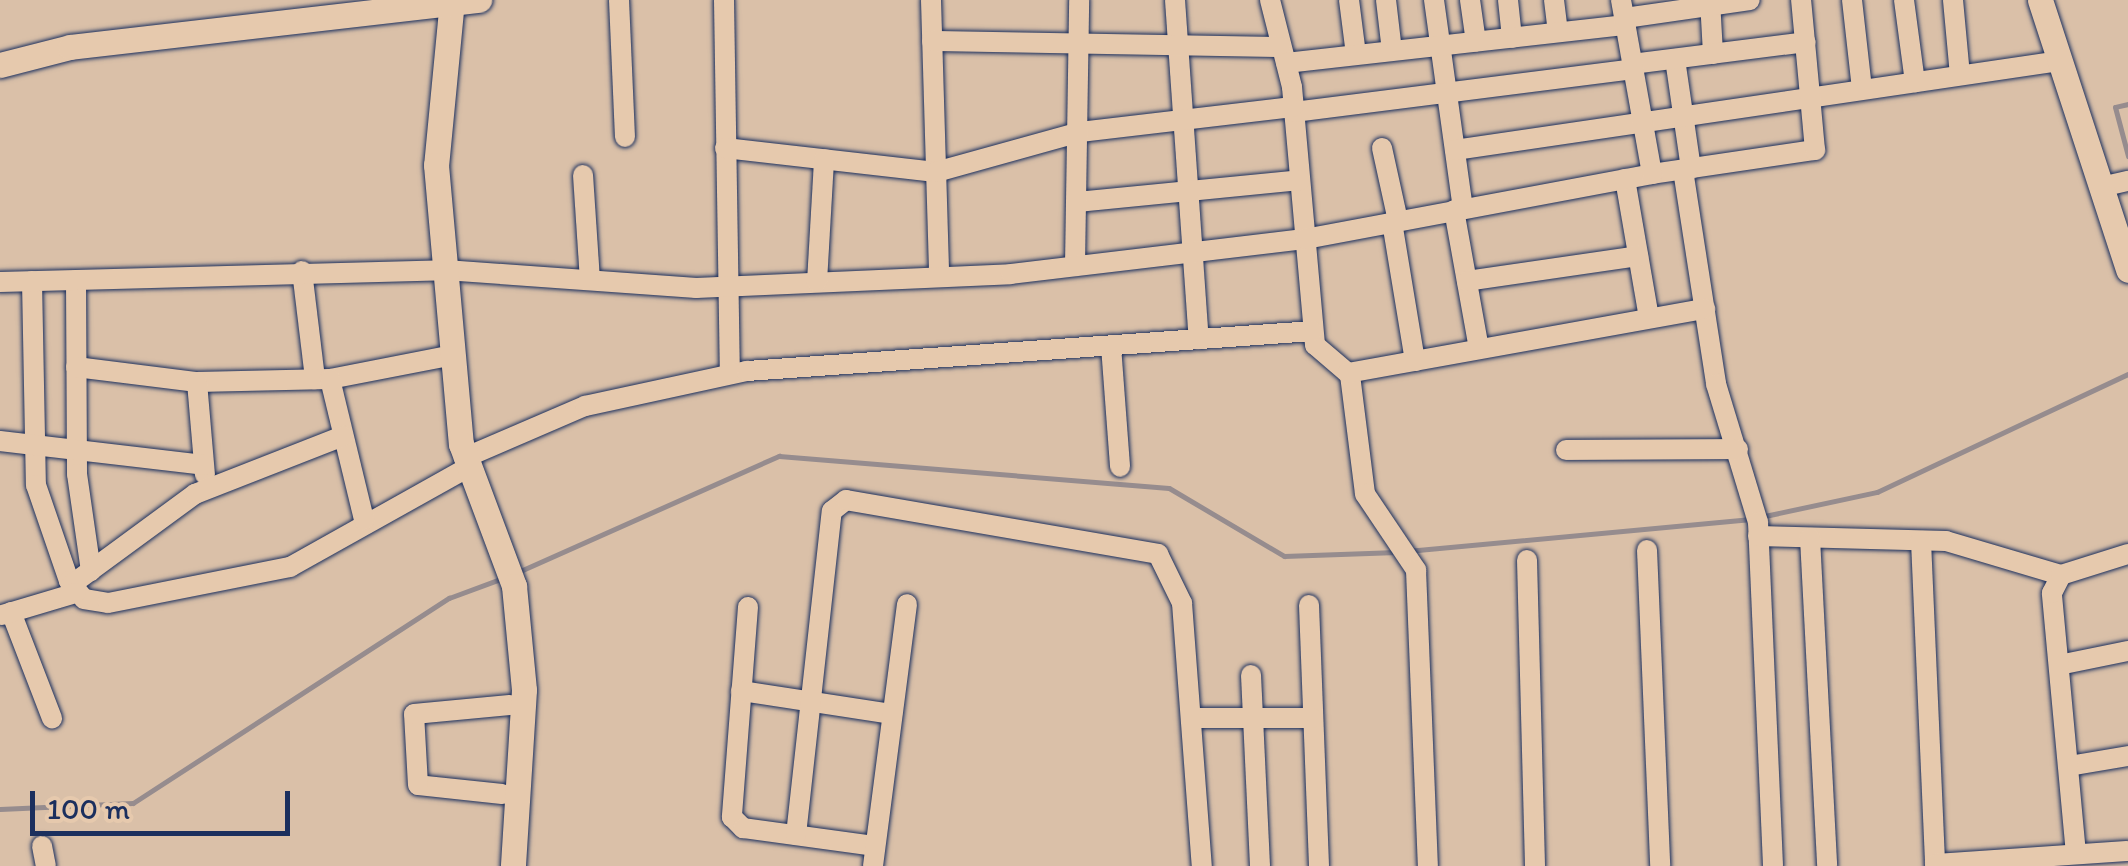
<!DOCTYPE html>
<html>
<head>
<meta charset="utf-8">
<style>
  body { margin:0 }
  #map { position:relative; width:2128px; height:866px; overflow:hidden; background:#dac0a8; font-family:Itim,sans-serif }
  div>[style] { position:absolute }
  .stream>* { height:5px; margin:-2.5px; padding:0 2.5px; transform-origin:2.5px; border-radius:2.5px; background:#968c8e }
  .roads { filter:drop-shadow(0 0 2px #1b2f5e) drop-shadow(0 0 2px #1b2f5e) }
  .minor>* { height:20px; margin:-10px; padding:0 10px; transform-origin:10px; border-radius:10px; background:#e6c9ad }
  .major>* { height:25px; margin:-12.5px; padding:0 12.5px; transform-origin:12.5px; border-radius:12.5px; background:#e6c9ad }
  span { translate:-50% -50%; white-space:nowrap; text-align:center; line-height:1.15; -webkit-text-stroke:8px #e6c9ad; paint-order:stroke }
  .scale { position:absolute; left:30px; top:791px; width:260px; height:45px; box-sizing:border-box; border:5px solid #1b2f5e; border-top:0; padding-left:12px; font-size:30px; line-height:35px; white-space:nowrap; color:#1b2f5e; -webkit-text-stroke:8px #e6c9ad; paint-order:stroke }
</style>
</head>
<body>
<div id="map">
  <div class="stream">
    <div style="left:2128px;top:104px;width:13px;rotate:167deg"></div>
    <div style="left:2115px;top:107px;width:51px;rotate:75.1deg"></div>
    <div style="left:1760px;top:517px;width:120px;rotate:-12.1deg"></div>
    <div style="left:1877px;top:492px;width:277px;rotate:-25.2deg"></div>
    <div style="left:1407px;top:551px;width:343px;rotate:-5.3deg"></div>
    <div style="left:518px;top:572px;width:286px;rotate:-24deg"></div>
    <div style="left:779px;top:456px;width:391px;rotate:4.7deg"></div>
    <div style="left:1169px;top:488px;width:134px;rotate:30.6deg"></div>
    <div style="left:1284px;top:556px;width:113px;rotate:-2deg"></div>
    <div style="left:0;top:809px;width:133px;rotate:-2.6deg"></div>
    <div style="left:133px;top:803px;width:377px;rotate:-33deg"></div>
    <div style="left:449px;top:598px;width:58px;rotate:-20.3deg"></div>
  </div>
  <div class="roads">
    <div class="minor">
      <div style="left:619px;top:0;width:137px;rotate:87.5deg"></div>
      <div style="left:724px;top:0;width:374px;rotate:89.1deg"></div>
      <div style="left:931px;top:0;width:277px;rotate:88.3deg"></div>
      <div style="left:1175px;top:0;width:340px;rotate:86deg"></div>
      <div style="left:1270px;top:0;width:90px;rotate:75.8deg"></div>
      <div style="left:1292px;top:87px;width:259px;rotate:84.9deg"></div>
      <div style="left:1315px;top:345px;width:46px;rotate:40.6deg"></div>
      <div style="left:1350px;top:375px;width:120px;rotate:82.8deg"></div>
      <div style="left:1365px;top:494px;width:92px;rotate:56.1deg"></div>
      <div style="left:1416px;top:570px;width:296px;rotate:87.7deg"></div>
      <div style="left:1349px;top:0;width:55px;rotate:82.7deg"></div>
      <div style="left:1386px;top:0;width:51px;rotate:83.3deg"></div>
      <div style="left:1434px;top:0;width:210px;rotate:82.1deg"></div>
      <div style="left:1470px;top:0;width:42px;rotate:81.9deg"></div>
      <div style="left:1508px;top:0;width:38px;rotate:84deg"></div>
      <div style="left:1554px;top:0;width:32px;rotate:83deg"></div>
      <div style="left:1710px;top:0;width:54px;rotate:86.8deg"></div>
      <div style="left:1852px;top:0;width:90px;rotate:83.6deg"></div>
      <div style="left:1904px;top:0;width:83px;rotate:82.4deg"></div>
      <div style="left:1953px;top:0;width:75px;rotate:84.7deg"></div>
      <div style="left:1625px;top:18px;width:126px;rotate:-8.2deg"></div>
      <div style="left:932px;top:41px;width:349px;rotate:1deg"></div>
      <div style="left:1675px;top:59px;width:111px;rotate:81.7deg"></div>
      <div style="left:1286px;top:63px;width:342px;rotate:-6.4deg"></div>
      <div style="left:1632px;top:64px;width:175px;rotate:-7.2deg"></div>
      <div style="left:1294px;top:112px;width:342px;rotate:-7.2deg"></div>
      <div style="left:725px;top:148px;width:212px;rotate:6.5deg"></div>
      <div style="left:936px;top:172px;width:149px;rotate:-15.5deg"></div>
      <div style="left:1080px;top:132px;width:214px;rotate:-6.7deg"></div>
      <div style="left:1382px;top:148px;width:75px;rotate:77.6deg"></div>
      <div style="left:1455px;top:150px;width:612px;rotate:-8.37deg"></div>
      <div style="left:1683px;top:170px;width:217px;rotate:81.2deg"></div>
      <div style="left:1716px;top:384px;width:144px;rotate:73.1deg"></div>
      <div style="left:1758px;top:522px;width:344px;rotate:87.5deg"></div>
      <div style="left:1652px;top:174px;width:165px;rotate:-8.4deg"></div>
      <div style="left:1815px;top:150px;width:151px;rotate:-95.3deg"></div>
      <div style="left:583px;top:175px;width:105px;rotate:86.2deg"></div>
      <div style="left:1625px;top:179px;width:141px;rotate:80.2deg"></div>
      <div style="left:2101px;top:187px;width:28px;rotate:-13deg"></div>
      <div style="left:1077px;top:202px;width:224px;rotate:-5.6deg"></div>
      <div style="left:1454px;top:210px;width:141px;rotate:79.8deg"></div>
      <div style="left:1392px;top:222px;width:141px;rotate:80.6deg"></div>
      <div style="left:1075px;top:266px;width:266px;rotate:-89.1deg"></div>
      <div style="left:302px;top:271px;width:109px;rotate:83.1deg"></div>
      <div style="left:76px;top:280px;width:194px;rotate:89.7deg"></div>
      <div style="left:77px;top:474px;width:98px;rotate:81.8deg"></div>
      <div style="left:32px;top:281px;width:204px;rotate:88.9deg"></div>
      <div style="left:36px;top:485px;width:102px;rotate:71deg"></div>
      <div style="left:69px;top:581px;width:23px;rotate:50deg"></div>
      <div style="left:84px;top:599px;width:24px;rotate:9deg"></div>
      <div style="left:108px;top:603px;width:186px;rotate:-11.2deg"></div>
      <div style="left:290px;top:567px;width:203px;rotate:-29.2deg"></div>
      <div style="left:1467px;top:281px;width:173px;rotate:-8.3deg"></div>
      <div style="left:0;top:282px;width:445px;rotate:-1.5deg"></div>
      <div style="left:445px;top:270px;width:252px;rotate:4.1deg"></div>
      <div style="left:696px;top:288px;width:315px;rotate:-2.5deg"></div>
      <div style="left:1011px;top:274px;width:296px;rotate:-6.8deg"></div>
      <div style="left:1305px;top:239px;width:353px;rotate:-10.6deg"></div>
      <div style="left:1652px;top:174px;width:177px;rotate:-100.1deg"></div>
      <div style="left:817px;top:282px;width:123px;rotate:-86.7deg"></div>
      <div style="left:1111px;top:346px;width:121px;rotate:85.7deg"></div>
      <div style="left:76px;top:367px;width:122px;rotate:7.1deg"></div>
      <div style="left:197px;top:382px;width:133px;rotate:-1.3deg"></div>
      <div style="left:330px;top:379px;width:125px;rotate:-11deg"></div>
      <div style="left:1348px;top:373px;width:363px;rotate:-10.2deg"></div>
      <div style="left:330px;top:379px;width:145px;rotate:76.4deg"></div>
      <div style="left:197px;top:382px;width:93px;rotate:85.1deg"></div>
      <div style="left:0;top:441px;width:205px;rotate:6.7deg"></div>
      <div style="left:1566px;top:450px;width:172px;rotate:-0.3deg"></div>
      <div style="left:464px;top:458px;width:132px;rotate:-23.3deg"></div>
      <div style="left:585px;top:406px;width:166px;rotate:-12.2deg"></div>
      <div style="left:747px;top:371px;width:567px;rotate:-4.04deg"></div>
      <div style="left:1758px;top:536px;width:188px;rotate:1.5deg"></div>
      <div style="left:1946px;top:541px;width:120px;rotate:16.5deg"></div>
      <div style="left:1810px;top:538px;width:328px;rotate:87deg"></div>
      <div style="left:1921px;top:541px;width:325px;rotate:87.5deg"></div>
      <div style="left:1647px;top:550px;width:316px;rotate:87.6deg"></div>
      <div style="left:1527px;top:560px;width:306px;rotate:88.5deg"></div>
      <div style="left:71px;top:585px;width:154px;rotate:-36.3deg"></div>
      <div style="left:195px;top:494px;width:159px;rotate:-21.4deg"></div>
      <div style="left:1309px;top:605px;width:261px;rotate:87.8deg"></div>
      <div style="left:748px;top:607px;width:211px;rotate:94.4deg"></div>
      <div style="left:732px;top:817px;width:16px;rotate:45deg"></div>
      <div style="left:743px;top:828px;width:133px;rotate:7.8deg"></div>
      <div style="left:11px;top:612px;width:114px;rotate:68.9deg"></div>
      <div style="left:2px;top:615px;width:77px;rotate:-16.6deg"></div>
      <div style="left:2059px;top:665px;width:70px;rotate:-11.5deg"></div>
      <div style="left:1251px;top:675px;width:191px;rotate:87.3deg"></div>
      <div style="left:741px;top:691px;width:153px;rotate:8.7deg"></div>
      <div style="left:1194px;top:718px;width:118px"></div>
      <div style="left:2069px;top:766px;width:60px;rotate:-9.6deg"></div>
      <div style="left:502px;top:794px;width:84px;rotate:-173.9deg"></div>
      <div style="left:418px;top:785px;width:71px;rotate:-93.2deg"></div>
      <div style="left:414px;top:714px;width:96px;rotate:-5.4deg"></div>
      <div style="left:796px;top:835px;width:326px;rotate:-83.7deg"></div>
      <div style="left:832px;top:511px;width:18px;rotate:-38deg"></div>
      <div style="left:846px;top:500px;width:317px;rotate:9.8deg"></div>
      <div style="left:1158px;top:554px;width:55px;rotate:63.9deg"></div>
      <div style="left:1182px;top:603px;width:264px;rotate:85.7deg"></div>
      <div style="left:42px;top:846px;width:20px;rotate:79deg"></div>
      <div style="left:2076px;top:854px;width:262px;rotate:-95.3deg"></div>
      <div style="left:2052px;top:593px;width:20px;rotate:-63deg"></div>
      <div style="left:2061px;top:575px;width:70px;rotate:-17.4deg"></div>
      <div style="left:1935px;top:864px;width:193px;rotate:-3.9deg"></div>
      <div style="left:873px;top:866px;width:264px;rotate:-82.6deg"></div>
    </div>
    <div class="major">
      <div style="left:452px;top:0;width:166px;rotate:95.5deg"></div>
      <div style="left:436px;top:165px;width:280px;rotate:84.9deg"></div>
      <div style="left:461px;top:444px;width:152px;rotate:69.5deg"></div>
      <div style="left:514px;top:586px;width:104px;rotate:84.5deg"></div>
      <div style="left:524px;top:690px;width:176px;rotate:93.6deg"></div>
      <div style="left:2040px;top:0;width:284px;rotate:71.9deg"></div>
      <div style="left:0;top:65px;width:72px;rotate:-14.4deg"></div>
      <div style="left:70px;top:47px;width:412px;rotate:-6.6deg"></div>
    </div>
  </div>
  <div class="scale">100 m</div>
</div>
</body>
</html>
